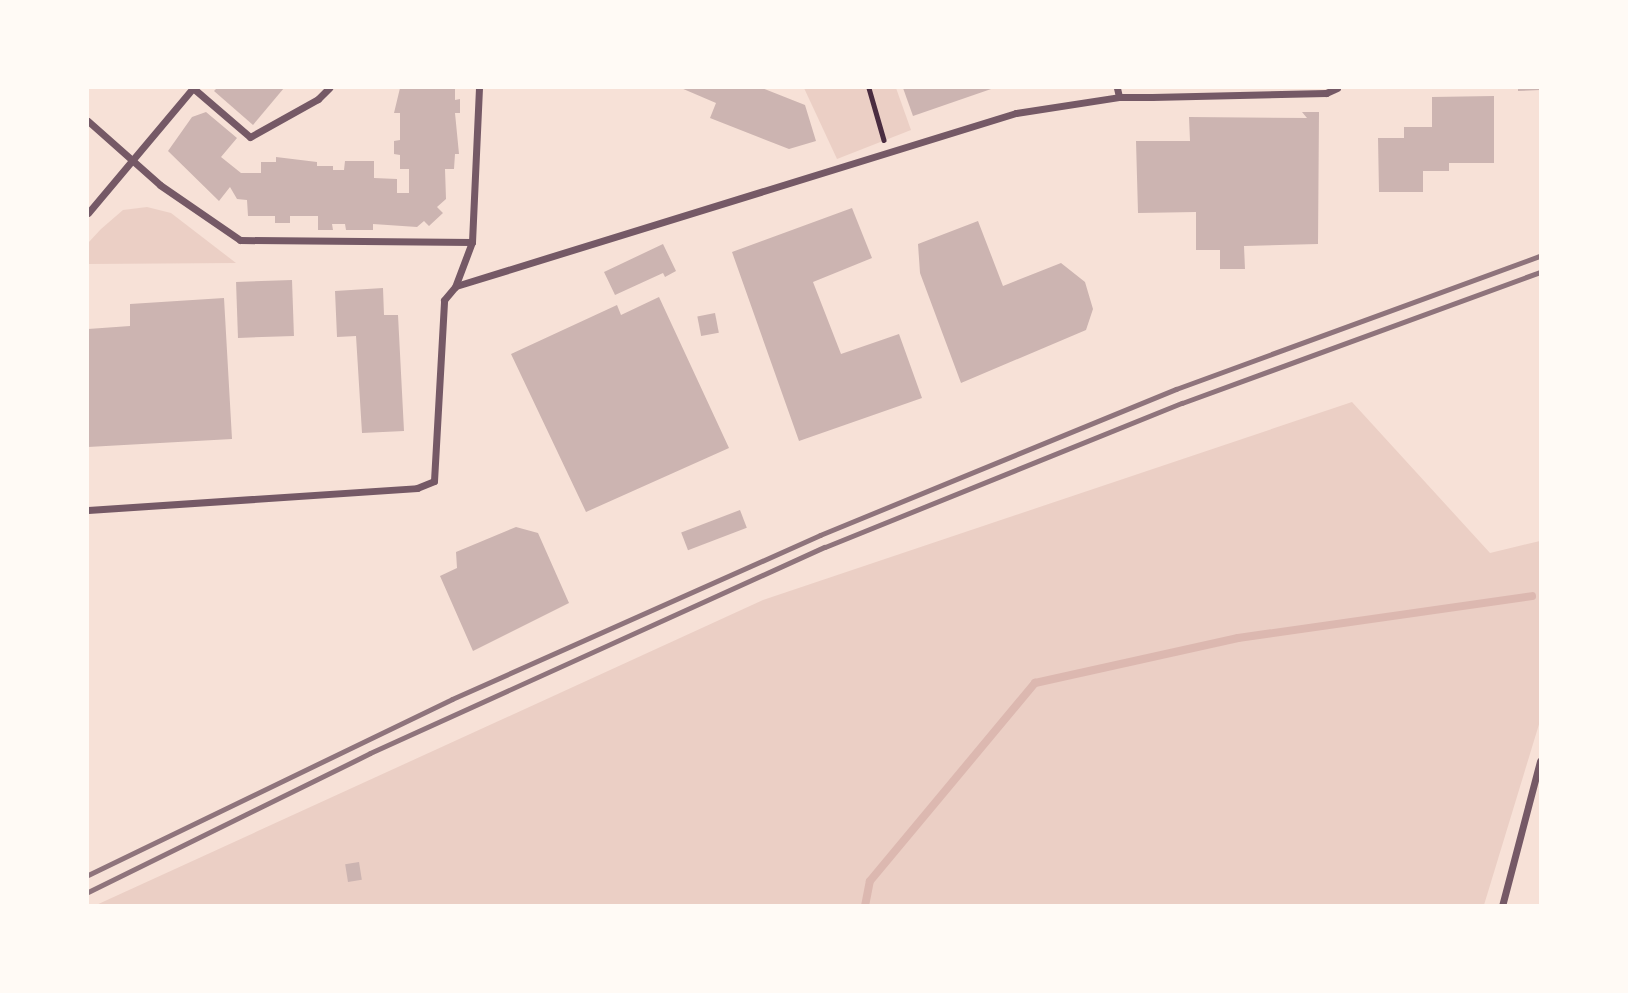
<!DOCTYPE html>
<html>
<head>
<meta charset="utf-8">
<style>
  body { margin:0 }
  #map { position:relative; width:1628px; height:993px; overflow:hidden; background:#f7e1d7; font-family:Roboto,sans-serif }
  div>[style] { position:absolute }
  .green>* { inset:0; background:#ebcfc5 }
  .stream>* { height:8px; margin:-4px; padding:0 4px; transform-origin:4px; border-radius:4px; background:#dcb8b0 }
  .building>* { inset:0; background:#ccb4b1; transform-origin:0 0 }
  .path>* { height:4.5px; margin:-2.25px; padding:0 2.25px; transform-origin:2.25px; border-radius:2.25px; background:#4a2c40 }
  .minor>* { height:7px; margin:-3.5px; padding:0 3.5px; transform-origin:3.5px; border-radius:3.5px; background:#755966 }
  .rail>* { height:5px; margin:-2.5px; padding:0 2.5px; transform-origin:2.5px; border-radius:2.5px; background:#8f747c }
  span { translate:-50% -50%; white-space:nowrap; text-align:center; line-height:1.15; -webkit-text-stroke:5px #fffaf5; paint-order:stroke }
  .frame { position:absolute; inset:0; border:89px solid #fffaf5; pointer-events:none }
</style>
</head>
<body>
<div id="map">
  <div class="green">
    <div style="clip-path:polygon(804px 88px,896px 88px,911px 130px,837px 159px)"></div>
    <div style="clip-path:polygon(147px 207px,171px 213px,236px 263px,88px 264px,88px 243px,101px 229px,123px 210px)"></div>
    <div style="clip-path:polygon(1352px 402px,1490px 553px,1540px 541px,1540px 721px,1484px 905px,94px 906px,763px 600px)"></div>
  </div>
  <div class="stream">
    <div style="left:865px;top:906px;width:25px;rotate:-79deg"></div>
    <div style="left:870px;top:881px;width:258px;rotate:-50.2deg"></div>
    <div style="left:1035px;top:683px;width:208px;rotate:-12.5deg"></div>
    <div style="left:1238px;top:638px;width:297px;rotate:-8.1deg"></div>
  </div>
  <div class="building">
    <div style="clip-path:polygon(217px 88px,284px 88px,253px 125px,214px 91px)"></div>
    <div style="clip-path:polygon(400px 88px,455px 88px,455px 100px,460px 99px,460px 113px,455px 113px,459px 154px,455px 154px,454px 169px,445px 169px,446px 199px,437px 207px,443px 213px,429px 226px,424px 221px,417px 227px,373px 224px,373px 230px,346px 230px,345px 224px,332px 224px,333px 230px,318px 230px,318px 216px,290px 216px,290px 223px,275px 223px,275px 216px,248px 216px,247px 200px,237px 199px,230px 187px,219px 201px,168px 151px,192px 117px,206px 112px,237px 138px,221px 157px,241px 173px,261px 173px,261px 162px,276px 162px,276px 157px,317px 162px,317px 166px,333px 166px,333px 170px,344px 170px,345px 161px,374px 161px,374px 178px,397px 179px,397px 193px,409px 193px,409px 169px,400px 169px,400px 155px,394px 154px,394px 141px,400px 140px,400px 113px,394px 113px)"></div>
    <div style="clip-path:polygon(681px 88px,762px 88px,805px 105px,816px 141px,789px 149px,710px 118px,716px 103px)"></div>
    <div style="clip-path:polygon(903px 88px,994px 88px,913px 116px)"></div>
    <div style="clip-path:polygon(1518px 88px,1540px 88px,1540px 90px,1518px 91px)"></div>
    <div style="clip-path:polygon(1494px 96px,1494px 163px,1449px 163px,1449px 171px,1423px 171px,1423px 192px,1379px 192px,1378px 138px,1404px 138px,1404px 127px,1432px 127px,1432px 97px)"></div>
    <div style="clip-path:polygon(1302px 112px,1319px 112px,1318px 244px,1244px 246px,1245px 269px,1220px 269px,1220px 250px,1196px 250px,1196px 212px,1138px 213px,1136px 141px,1190px 141px,1189px 117px,1307px 118px)"></div>
    <div style="clip-path:polygon(852px 208px,872px 258px,813px 282px,841px 354px,899px 334px,922px 398px,799px 441px,732px 252px)"></div>
    <div style="clip-path:polygon(978px 221px,1003px 286px,1061px 263px,1085px 282px,1093px 309px,1086px 330px,961px 383px,920px 273px,918px 244px)"></div>
    <div style="clip-path:polygon(663px 244px,676px 271px,665px 277px,663px 273px,615px 295px,604px 272px)"></div>
    <div style="left:292px;top:280px;width:56px;height:56px;rotate:88deg"></div>
    <div style="clip-path:polygon(383px 288px,384px 315px,398px 315px,404px 431px,362px 433px,356px 336px,337px 337px,335px 291px)"></div>
    <div style="clip-path:polygon(659px 297px,729px 448px,586px 512px,511px 354px,617px 305px,621px 315px)"></div>
    <div style="clip-path:polygon(224px 298px,232px 439px,88px 447px,88px 329px,130px 326px,130px 304px)"></div>
    <div style="left:715px;top:313px;width:20px;height:18px;rotate:79deg"></div>
    <div style="left:740px;top:510px;width:19px;height:63px;rotate:69deg"></div>
    <div style="clip-path:polygon(516px 527px,538px 533px,569px 603px,473px 651px,440px 576px,457px 568px,456px 552px)"></div>
    <div style="left:359px;top:862px;width:18px;height:14px;rotate:81deg"></div>
  </div>
  <div class="path">
    <div style="left:869px;top:88px;width:54px;rotate:73.9deg"></div>
  </div>
  <div class="minor">
    <div style="left:193px;top:88px;width:75px;rotate:40.7deg"></div>
    <div style="left:250px;top:137px;width:78px;rotate:-29.2deg"></div>
    <div style="left:318px;top:99px;width:16px;rotate:-45deg"></div>
    <div style="left:1117px;top:88px;width:9px;rotate:77deg"></div>
    <div style="left:1119px;top:97px;width:33px"></div>
    <div style="left:1152px;top:97px;width:174px;rotate:-1.3deg"></div>
    <div style="left:1326px;top:93px;width:12px;rotate:-24deg"></div>
    <div style="left:88px;top:121px;width:96px;rotate:41.6deg"></div>
    <div style="left:160px;top:185px;width:97px;rotate:34.5deg"></div>
    <div style="left:240px;top:240px;width:232px;rotate:0.5deg"></div>
    <div style="left:88px;top:213px;width:163px;rotate:-50deg"></div>
    <div style="left:456px;top:286px;width:586px;rotate:-17.17deg"></div>
    <div style="left:1016px;top:113px;width:104px;rotate:-8.8deg"></div>
    <div style="left:88px;top:510px;width:330px;rotate:-3.8deg"></div>
    <div style="left:417px;top:488px;width:18px;rotate:-22deg"></div>
    <div style="left:434px;top:481px;width:181px;rotate:-86.8deg"></div>
    <div style="left:444px;top:300px;width:17px;rotate:-50deg"></div>
    <div style="left:455px;top:287px;width:48px;rotate:-69.3deg"></div>
    <div style="left:472px;top:242px;width:154px;rotate:-87.4deg"></div>
    <div style="left:1502px;top:906px;width:150px;rotate:-75.3deg"></div>
  </div>
  <div class="rail">
    <div style="left:88px;top:875px;width:404px;rotate:-25.8deg"></div>
    <div style="left:452px;top:699px;width:403px;rotate:-24deg"></div>
    <div style="left:820px;top:535px;width:385px;rotate:-22.3deg"></div>
    <div style="left:1176px;top:389px;width:388px;rotate:-20.1deg"></div>
    <div style="left:88px;top:892px;width:314px;rotate:-26.2deg"></div>
    <div style="left:370px;top:753px;width:499px;rotate:-24.4deg"></div>
    <div style="left:825px;top:547px;width:385px;rotate:-22deg"></div>
    <div style="left:1182px;top:403px;width:381px;rotate:-20.1deg"></div>
  </div>
  <div class="frame"></div>
</div>
</body>
</html>
